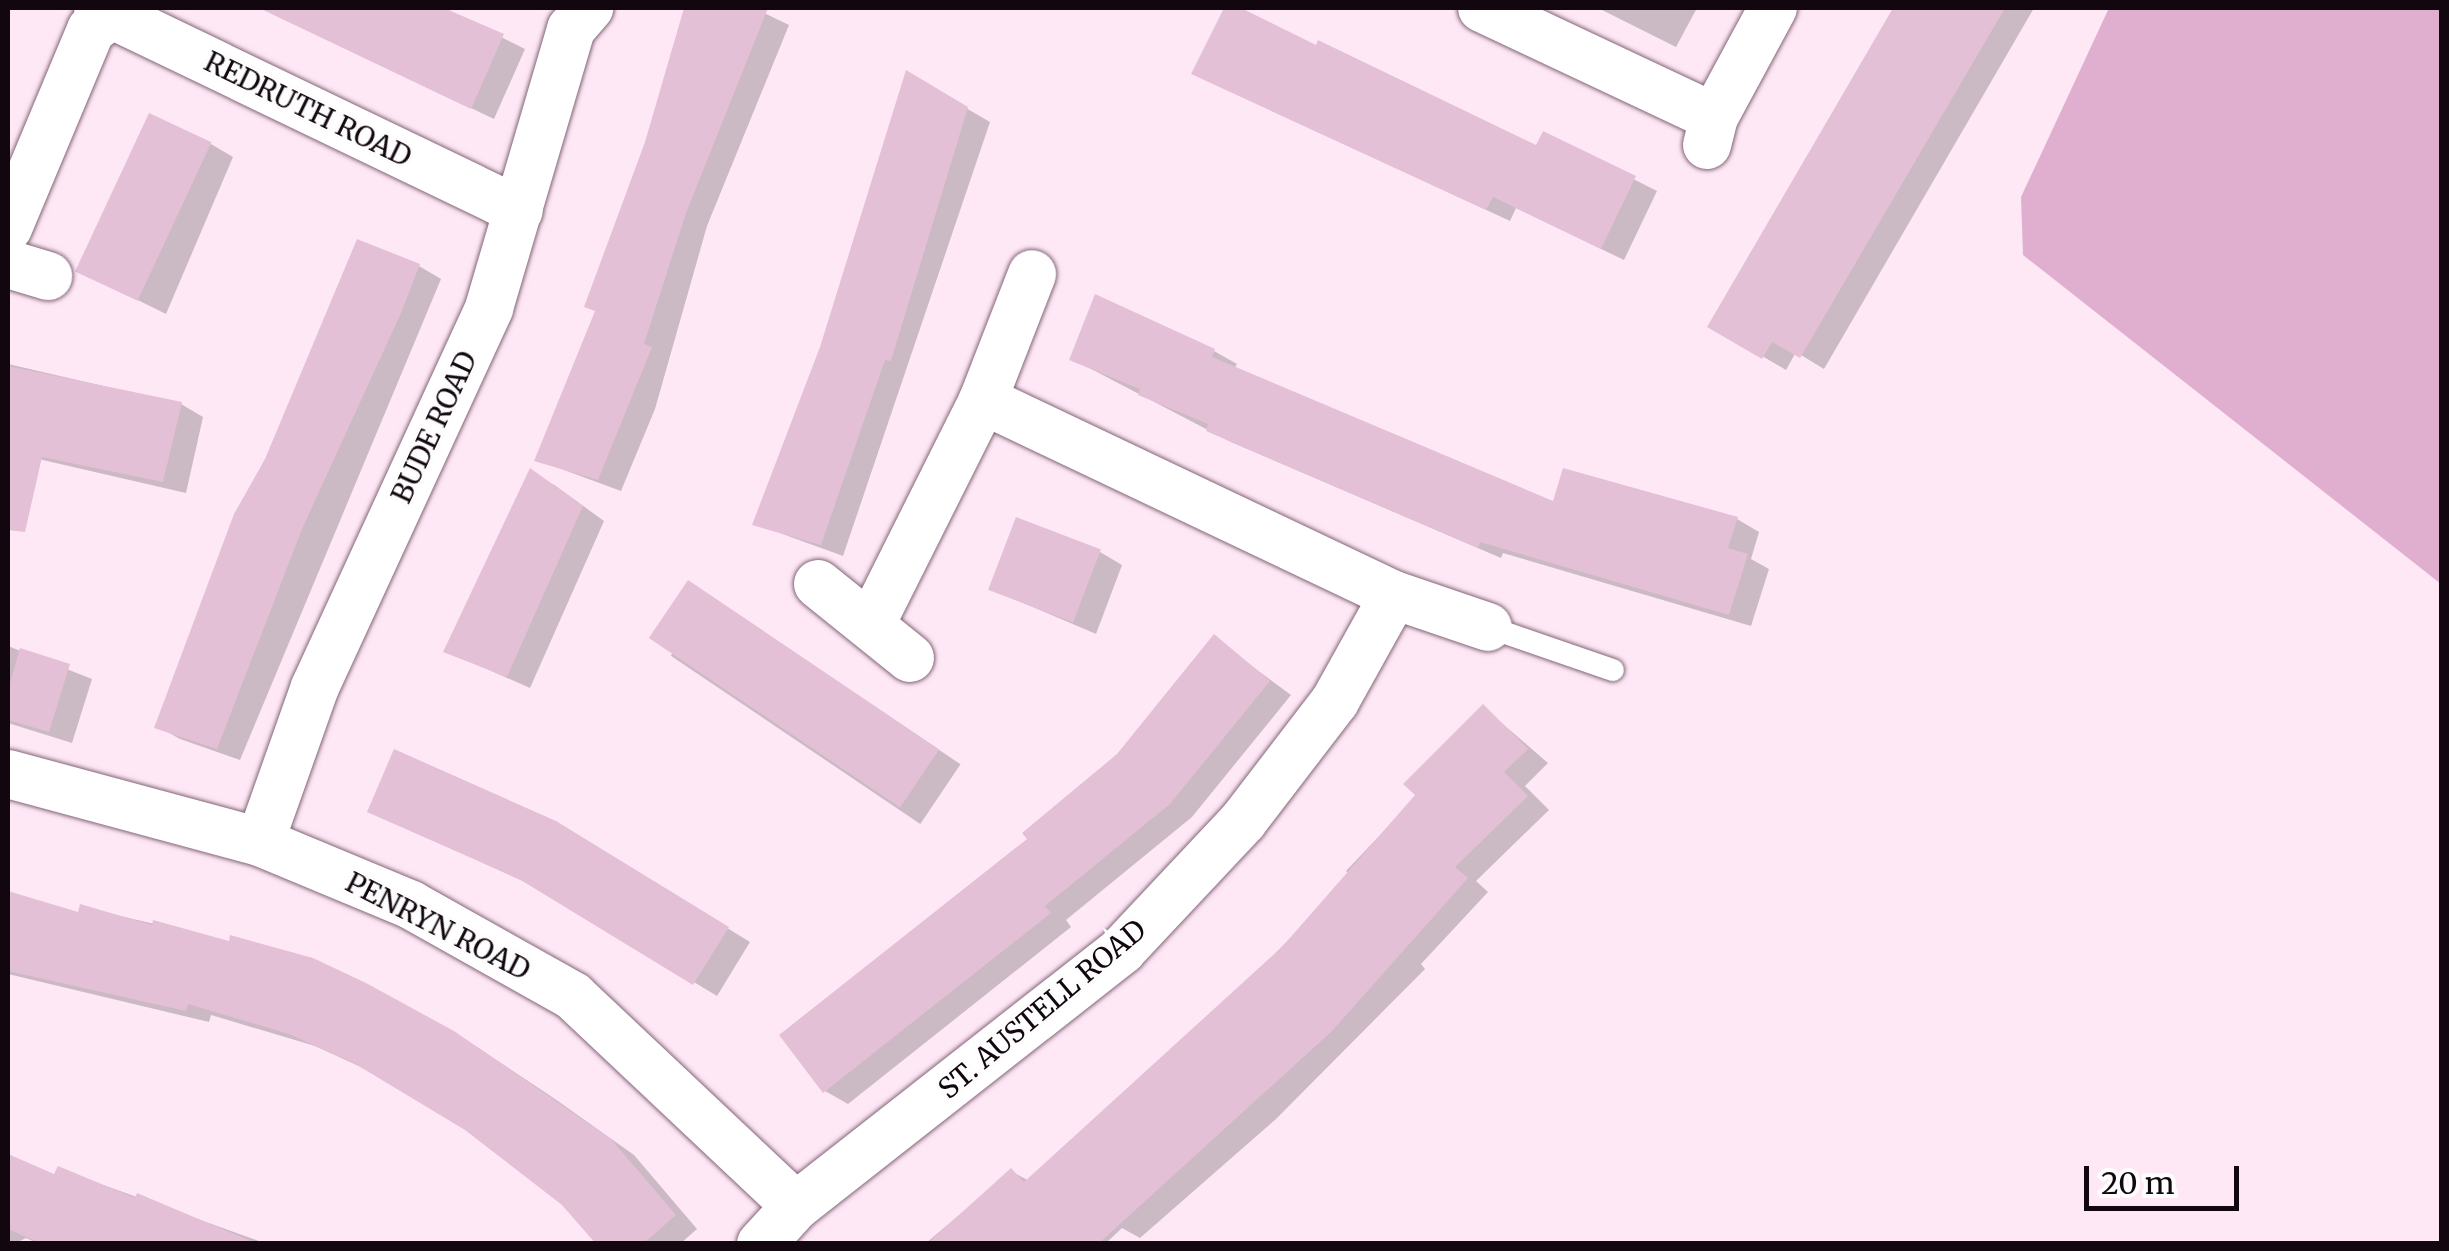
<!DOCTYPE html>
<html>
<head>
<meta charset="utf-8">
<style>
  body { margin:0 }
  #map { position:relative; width:2449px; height:1251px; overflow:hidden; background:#fee8f6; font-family:Merriweather,serif }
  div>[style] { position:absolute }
  .green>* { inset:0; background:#e0aece }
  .shadow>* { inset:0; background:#0003; transform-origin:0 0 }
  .building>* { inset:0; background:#e3c0d6; transform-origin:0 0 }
  .roads { filter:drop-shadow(0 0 2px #836578) drop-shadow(0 0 2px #836578) }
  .service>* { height:22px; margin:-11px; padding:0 11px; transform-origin:11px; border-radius:11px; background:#fff }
  .minor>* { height:48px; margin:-24px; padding:0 24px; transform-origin:24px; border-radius:24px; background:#fff }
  span { translate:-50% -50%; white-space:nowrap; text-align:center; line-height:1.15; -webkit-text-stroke:8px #fdfdfd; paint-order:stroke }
  .street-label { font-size:28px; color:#12070f }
  .frame { position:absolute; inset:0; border:10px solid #12070f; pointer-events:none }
  .scale { position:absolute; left:2084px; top:1166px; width:155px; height:45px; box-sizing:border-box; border:5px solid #12070f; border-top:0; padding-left:12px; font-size:30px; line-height:35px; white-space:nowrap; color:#12070f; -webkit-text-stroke:8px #fdfdfd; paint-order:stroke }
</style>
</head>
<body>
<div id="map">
  <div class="green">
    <div style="clip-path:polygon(2109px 8px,2441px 8px,2441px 584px,2023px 255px,2021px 197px)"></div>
  </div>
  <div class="shadow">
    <div style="clip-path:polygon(262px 8px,442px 8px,525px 49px,494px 119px)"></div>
    <div style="clip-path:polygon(687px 8px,754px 8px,789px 25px,707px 226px,655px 409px,621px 491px,537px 460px,597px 311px)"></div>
    <div style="clip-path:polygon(1227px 8px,1538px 148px,1544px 134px,1657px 191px,1624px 260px,1516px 208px,1510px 221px,1194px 74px)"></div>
    <div style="clip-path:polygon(1598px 8px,1697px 8px,1676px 47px)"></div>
    <div style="clip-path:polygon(1894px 8px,2034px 8px,1824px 369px,1796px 352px,1786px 370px,1711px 326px)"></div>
    <div style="clip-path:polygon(907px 74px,990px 122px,843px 556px,755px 524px,822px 348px)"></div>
    <div style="clip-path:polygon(211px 144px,233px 157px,166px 314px,83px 273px)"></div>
    <div style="clip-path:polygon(419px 266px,441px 279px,240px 760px,180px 739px,157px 726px,267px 460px)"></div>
    <div style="clip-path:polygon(1214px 351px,1237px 364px,1234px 369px,1555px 504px,1737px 519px,1759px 532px,1751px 559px,1769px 569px,1751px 626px,1503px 553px,1501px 558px,1231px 442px,1072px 359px)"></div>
    <div style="clip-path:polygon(8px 364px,181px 404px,203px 417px,186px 493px,8px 452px)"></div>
    <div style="clip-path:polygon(553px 484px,604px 521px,530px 688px,446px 651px)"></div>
    <div style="clip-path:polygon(1100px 552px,1122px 565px,1096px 634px,991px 589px)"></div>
    <div style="left:711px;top:596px;width:301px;height:72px;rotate:34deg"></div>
    <div style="clip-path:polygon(1214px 638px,1291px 695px,1192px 817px,1066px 920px,1071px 927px,848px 1104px,825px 1091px,1030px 839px,1118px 756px)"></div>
    <div style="clip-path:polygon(8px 646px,92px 679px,72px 743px,8px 723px)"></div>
    <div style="clip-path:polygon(1483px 707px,1548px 763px,1525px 786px,1549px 810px,1476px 881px,1488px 892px,1421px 964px,1425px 969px,1276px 1119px,1140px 1238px,1122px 1228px,1105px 1244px,925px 1244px,1011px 1171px,1029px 1181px,1212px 1018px,1351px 876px,1346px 871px,1418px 795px)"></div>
    <div style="clip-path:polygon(370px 811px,579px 837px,750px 942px,717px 996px,540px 889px)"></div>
    <div style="clip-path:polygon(8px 893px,80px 915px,82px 907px,312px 961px,477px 1047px,555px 1099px,634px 1155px,697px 1229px,680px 1244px,599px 1244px,564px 1203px,466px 1127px,374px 1073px,315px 1046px,211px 1015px,209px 1022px,8px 974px)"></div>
    <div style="clip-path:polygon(8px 1159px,56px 1177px,59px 1169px,267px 1244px,39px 1244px,26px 1238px,14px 1244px,8px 1241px)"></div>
  </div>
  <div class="building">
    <div style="clip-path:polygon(259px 8px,444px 8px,504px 34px,471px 109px)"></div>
    <div style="clip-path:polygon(684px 8px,768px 8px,686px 213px,644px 344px,652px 347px,598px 480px,534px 461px,595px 311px,584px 307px,645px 142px)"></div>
    <div style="clip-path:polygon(1224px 8px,1241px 8px,1316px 45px,1318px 40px,1536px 145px,1543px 131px,1636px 176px,1601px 249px,1493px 197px,1486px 210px,1191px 74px)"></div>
    <div style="clip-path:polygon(1893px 8px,2005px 8px,1800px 358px,1772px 342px,1762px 359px,1707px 327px)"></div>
    <div style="clip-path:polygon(906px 70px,968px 107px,891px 361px,885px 360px,821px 545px,752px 525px,820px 347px)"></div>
    <div style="left:149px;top:113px;width:69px;height:175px;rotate:25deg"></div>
    <div style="clip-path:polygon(357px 239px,420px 264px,401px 313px,302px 529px,217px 749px,154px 728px,234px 514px,265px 459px)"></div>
    <div style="clip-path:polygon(1095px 294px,1215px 349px,1212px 357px,1553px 501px,1563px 468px,1738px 517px,1728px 548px,1748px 554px,1729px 615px,1480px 542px,1478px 548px,1206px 431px,1208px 424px,1138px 395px,1140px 389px,1069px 360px)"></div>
    <div style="clip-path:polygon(8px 366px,182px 402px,163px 482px,42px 457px,25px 532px,8px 530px)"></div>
    <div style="clip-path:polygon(530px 468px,583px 506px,507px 677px,443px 652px)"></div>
    <div style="left:1016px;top:517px;width:91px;height:78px;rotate:21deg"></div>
    <div style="left:688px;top:580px;width:303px;height:70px;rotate:34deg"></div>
    <div style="clip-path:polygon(1214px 634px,1270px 681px,1170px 804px,1045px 906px,1051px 913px,823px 1093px,779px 1035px,1027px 839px,1022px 833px,1117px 754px)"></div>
    <div style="clip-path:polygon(20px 648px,70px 664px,49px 732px,8px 720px,8px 690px)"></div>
    <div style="clip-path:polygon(1483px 704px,1528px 749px,1504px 772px,1528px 796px,1455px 867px,1468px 878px,1332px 1031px,1098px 1244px,927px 1244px,1011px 1168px,1024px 1182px,1282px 947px,1415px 795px,1403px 784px)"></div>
    <div style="clip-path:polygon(394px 749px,556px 821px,729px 927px,693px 985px,519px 879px,367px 812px)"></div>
    <div style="clip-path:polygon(8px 891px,78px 912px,80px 904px,152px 925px,153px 920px,229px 941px,230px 935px,313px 958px,366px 983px,454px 1031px,611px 1139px,676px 1215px,643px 1244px,596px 1244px,562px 1205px,465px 1130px,352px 1062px,289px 1034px,188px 1004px,186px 1011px,8px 971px)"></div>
    <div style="clip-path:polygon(8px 1154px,54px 1174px,58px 1166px,135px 1198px,137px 1193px,258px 1244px,42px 1244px,8px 1229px)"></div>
  </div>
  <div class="roads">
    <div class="service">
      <div style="left:1488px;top:627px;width:132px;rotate:19deg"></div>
    </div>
    <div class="minor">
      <div style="left:98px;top:8px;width:467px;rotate:25.7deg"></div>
      <div style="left:1482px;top:8px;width:256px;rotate:25.2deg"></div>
      <div style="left:1707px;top:145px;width:29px;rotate:-76deg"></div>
      <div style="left:1714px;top:117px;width:124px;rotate:-61.6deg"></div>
      <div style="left:8px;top:228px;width:215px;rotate:-67.3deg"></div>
      <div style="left:91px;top:30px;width:26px;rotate:-37deg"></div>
      <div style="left:8px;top:264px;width:42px;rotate:16.7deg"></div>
      <div style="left:983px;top:400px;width:455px;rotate:25.4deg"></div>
      <div style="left:1394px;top:595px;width:99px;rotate:18.8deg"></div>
      <div style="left:818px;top:584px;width:118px;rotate:38.8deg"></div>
      <div style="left:871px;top:624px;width:250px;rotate:-63.4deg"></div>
      <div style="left:983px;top:400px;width:135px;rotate:-68.7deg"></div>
      <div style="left:8px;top:774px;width:261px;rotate:15.1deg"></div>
      <div style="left:260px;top:842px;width:164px;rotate:22.6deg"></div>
      <div style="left:411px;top:905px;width:186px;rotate:29.3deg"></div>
      <div style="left:573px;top:996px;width:306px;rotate:43.3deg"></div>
      <div style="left:260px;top:842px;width:164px;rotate:-70.5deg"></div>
      <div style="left:315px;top:687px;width:417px;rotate:-65.3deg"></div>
      <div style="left:489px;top:308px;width:291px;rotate:-73.6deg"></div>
      <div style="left:571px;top:29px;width:28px;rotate:-49deg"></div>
      <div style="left:761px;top:1244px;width:52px;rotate:-47.4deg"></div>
      <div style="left:796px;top:1206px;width:415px;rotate:-38.1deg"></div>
      <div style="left:1122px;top:950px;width:177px;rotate:-46.8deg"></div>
      <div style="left:1243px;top:821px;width:151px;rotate:-52.5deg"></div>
      <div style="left:1335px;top:701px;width:121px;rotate:-60.9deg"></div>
    </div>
  </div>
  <div class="street-label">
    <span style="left:308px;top:109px;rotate:26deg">REDRUTH ROAD</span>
    <span style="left:434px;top:427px;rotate:-65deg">BUDE ROAD</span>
    <span style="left:438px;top:926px;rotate:27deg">PENRYN ROAD</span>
    <span style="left:1042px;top:1009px;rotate:-40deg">ST. AUSTELL ROAD</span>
  </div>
  <div class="frame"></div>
  <div class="scale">20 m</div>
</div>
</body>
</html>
